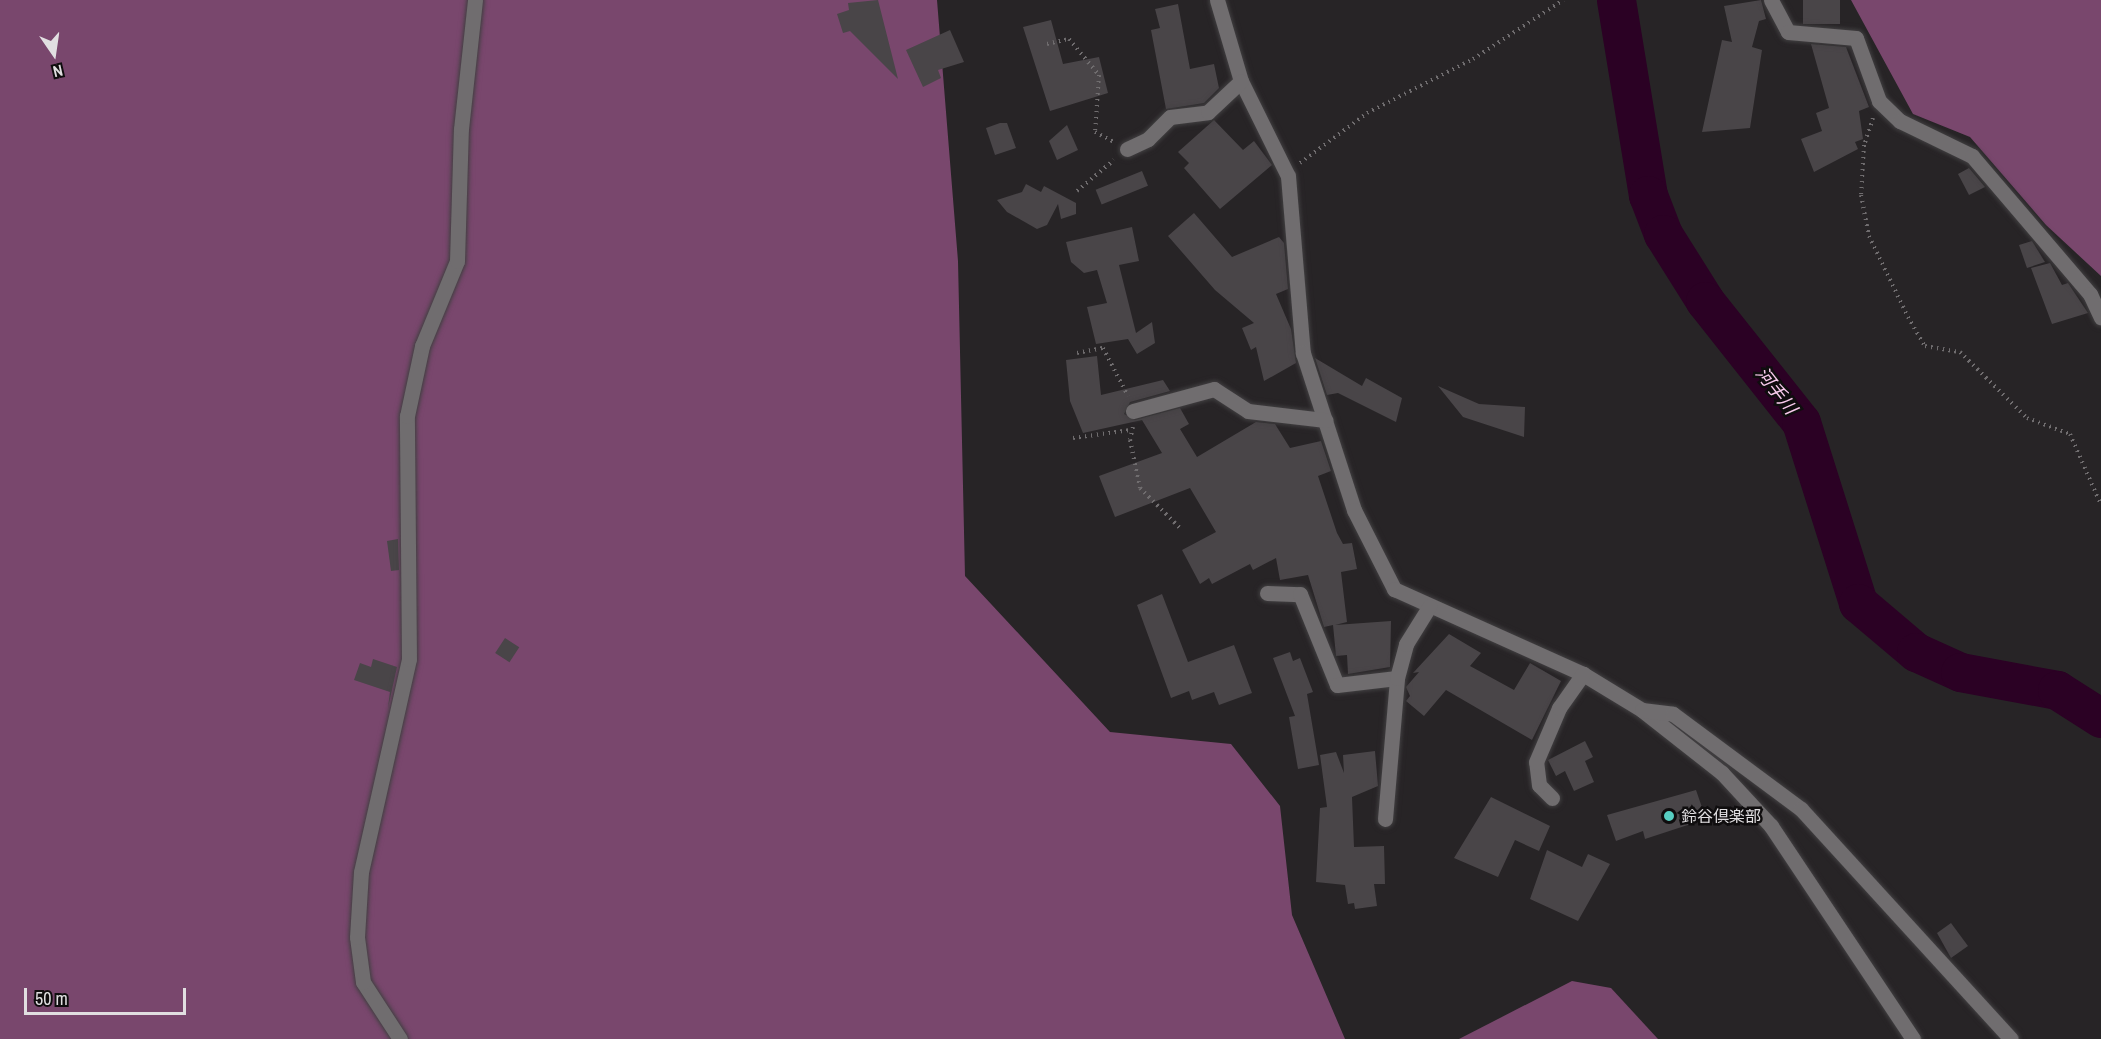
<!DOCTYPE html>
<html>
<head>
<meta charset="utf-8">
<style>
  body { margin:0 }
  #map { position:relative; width:2101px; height:1039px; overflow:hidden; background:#272426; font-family:"Archivo Narrow","Noto Sans JP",sans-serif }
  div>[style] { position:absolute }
  .forest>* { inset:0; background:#79476d }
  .river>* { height:39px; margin:-19.5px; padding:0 19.5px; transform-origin:19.5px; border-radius:19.5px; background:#2b0124 }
  .building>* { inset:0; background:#494548; transform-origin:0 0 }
  .path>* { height:4px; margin-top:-2px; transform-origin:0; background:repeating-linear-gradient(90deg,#706d6f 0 1.5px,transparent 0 6px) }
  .roads { filter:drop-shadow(0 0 2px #413f41) drop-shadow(0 0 2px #413f41) }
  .minor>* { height:15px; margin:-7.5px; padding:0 7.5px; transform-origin:7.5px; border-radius:7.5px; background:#706d6f }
  .dots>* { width:16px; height:16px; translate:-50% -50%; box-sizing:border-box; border:3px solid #0f0d0e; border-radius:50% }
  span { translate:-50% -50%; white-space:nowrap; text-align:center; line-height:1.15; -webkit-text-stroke:5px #0f0d0e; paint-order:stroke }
  .poi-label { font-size:16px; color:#e1dfe1 }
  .left { translate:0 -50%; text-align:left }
  .water-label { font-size:18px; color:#facbee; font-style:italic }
  .north { position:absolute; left:24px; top:24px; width:60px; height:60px; -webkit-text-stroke:4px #0f0d0e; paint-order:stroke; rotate:167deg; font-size:16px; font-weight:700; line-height:24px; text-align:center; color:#e1dfe1 }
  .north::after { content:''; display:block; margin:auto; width:21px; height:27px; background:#e1dfe1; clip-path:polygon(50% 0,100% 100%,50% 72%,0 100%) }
  .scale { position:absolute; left:24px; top:988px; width:162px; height:27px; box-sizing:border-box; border:3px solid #e1dfe1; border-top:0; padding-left:8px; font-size:18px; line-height:21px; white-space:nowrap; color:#e1dfe1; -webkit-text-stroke:4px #0f0d0e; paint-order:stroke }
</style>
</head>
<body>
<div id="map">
  <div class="forest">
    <div style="clip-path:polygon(0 0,937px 0,958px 261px,965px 576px,1110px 732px,1231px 744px,1280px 806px,1292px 915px,1345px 1039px,0 1039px)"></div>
    <div style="clip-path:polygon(1851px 0,2101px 0,2101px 276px,2046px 225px,1970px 137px,1913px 114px)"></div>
    <div style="clip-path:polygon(1572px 981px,1611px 988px,1658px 1039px,1459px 1039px)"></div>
  </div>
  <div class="river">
    <div style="left:1616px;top:0;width:198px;rotate:80.7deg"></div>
    <div style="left:1648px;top:195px;width:42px;rotate:69deg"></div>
    <div style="left:1663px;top:234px;width:79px;rotate:57.9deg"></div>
    <div style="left:1705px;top:301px;width:154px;rotate:51.6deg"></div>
    <div style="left:1801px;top:422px;width:190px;rotate:72.5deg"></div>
    <div style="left:1858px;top:603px;width:76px;rotate:40.2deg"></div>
    <div style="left:1916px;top:652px;width:48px;rotate:24.4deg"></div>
    <div style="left:1960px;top:672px;width:99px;rotate:10.5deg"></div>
    <div style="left:2057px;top:690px;width:52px;rotate:32.5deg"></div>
  </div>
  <div class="building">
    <div style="clip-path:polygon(878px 0,898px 79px,850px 31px,843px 33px,837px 14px,849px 10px,848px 3px)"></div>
    <div style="clip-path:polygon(1761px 0,1766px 19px,1759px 21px,1752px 47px,1762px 50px,1750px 128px,1702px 132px,1722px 40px,1732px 42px,1724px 6px)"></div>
    <div style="left:1803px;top:0;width:37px;height:24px"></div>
    <div style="clip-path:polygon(1178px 4px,1190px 69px,1214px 64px,1219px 88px,1204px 103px,1166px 109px,1151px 30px,1160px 28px,1155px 9px)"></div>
    <div style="clip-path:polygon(1051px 20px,1063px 64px,1099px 57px,1108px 93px,1050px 111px,1023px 27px)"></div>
    <div style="clip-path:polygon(950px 30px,964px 62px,938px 70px,941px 78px,923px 87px,906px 50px)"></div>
    <div style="clip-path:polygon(1811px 44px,1846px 47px,1869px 107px,1859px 111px,1863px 139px,1855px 142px,1858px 149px,1814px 172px,1801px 139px,1822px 131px,1816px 113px,1829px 108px)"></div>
    <div style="clip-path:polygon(1214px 120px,1243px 150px,1254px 141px,1272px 165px,1220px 209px,1184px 168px,1189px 163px,1178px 152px)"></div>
    <div style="clip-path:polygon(1000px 123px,1007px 123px,1016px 148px,995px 155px,986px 128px)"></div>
    <div style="clip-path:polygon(1067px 125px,1078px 150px,1057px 160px,1049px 141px)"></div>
    <div style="clip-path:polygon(1969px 168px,1985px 187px,1969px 195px,1958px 174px)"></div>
    <div style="left:1142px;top:171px;width:16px;height:50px;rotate:68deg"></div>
    <div style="clip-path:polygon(1026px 184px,1041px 192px,1044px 186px,1076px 203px,1076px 214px,1061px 219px,1058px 204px,1047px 225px,1037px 229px,1007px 212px,997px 200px,1022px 192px)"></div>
    <div style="clip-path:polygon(1194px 213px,1232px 257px,1279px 237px,1284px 243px,1288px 289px,1276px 294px,1291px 329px,1296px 363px,1264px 381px,1256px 347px,1251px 350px,1242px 328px,1254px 323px,1215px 290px,1168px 236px)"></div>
    <div style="clip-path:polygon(1132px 227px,1139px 261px,1119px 265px,1136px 333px,1152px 322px,1155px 343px,1137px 354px,1128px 339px,1096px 344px,1087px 307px,1107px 303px,1097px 270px,1084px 273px,1071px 262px,1066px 242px)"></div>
    <div style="clip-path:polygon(2032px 241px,2045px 262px,2027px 268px,2019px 245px)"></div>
    <div style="clip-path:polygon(2050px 263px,2062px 285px,2068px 283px,2088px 313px,2052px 324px,2031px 268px)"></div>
    <div style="clip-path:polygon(1097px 356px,1101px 395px,1163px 380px,1170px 391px,1130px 402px,1124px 414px,1135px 420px,1180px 408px,1189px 424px,1180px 429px,1197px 457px,1256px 422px,1275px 424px,1290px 448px,1321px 441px,1331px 471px,1318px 476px,1337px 533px,1343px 544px,1352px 543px,1357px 569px,1341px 572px,1347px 622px,1335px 625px,1391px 621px,1390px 667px,1348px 674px,1347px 655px,1336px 656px,1333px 625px,1324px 627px,1308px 575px,1280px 580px,1276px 558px,1253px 570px,1250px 564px,1212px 584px,1209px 578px,1200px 584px,1182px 550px,1216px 532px,1190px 488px,1115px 517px,1099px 476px,1162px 453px,1142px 420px,1083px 433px,1070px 401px,1066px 360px)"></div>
    <div style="clip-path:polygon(1315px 358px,1362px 386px,1366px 378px,1402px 398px,1396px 422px,1338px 393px,1327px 395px)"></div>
    <div style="clip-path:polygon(1438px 386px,1479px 404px,1525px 407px,1524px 437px,1463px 417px)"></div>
    <div style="clip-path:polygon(398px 539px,399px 570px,391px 571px,387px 541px)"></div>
    <div style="clip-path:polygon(1162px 594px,1188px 662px,1234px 645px,1252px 693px,1219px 705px,1214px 692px,1192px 700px,1189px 691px,1171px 698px,1137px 605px)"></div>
    <div style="clip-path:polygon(1449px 634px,1481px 653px,1470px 666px,1514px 690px,1530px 663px,1561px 681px,1532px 740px,1446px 690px,1424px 716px,1406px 701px,1410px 696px,1406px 687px,1419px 672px,1413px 673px)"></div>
    <div style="left:505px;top:638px;width:17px;height:18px;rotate:33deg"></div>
    <div style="clip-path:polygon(1290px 652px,1293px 661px,1300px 658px,1313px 692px,1307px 694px,1319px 765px,1298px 769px,1289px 717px,1295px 716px,1273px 658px)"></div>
    <div style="clip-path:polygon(373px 659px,397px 667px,388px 708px,390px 692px,354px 680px,360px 663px,371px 667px)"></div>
    <div style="clip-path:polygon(1585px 741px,1593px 757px,1585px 761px,1594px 782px,1574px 791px,1565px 771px,1556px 776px,1548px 760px)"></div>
    <div style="clip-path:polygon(1375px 751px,1378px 786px,1352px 797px,1354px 847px,1384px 846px,1385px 884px,1374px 884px,1377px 906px,1355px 909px,1354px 903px,1348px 904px,1345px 885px,1316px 882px,1320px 808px,1327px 807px,1320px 755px,1336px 752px,1344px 773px,1343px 755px)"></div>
    <div style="clip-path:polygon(1696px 790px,1706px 819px,1645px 839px,1643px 831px,1616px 841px,1607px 815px)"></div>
    <div style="clip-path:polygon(1491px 797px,1550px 826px,1539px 851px,1515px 840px,1498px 877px,1454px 858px)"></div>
    <div style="clip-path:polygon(1547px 850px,1582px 867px,1588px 854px,1610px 864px,1578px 921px,1530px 899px)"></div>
    <div style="clip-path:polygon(1951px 923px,1968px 946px,1951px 958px,1937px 933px)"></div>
  </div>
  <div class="path">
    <div style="left:1047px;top:44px;width:23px;rotate:-13deg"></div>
    <div style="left:1069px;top:39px;width:47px;rotate:50.2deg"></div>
    <div style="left:1099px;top:75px;width:57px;rotate:94deg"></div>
    <div style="left:1095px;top:132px;width:21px;rotate:28deg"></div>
    <div style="left:1873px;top:118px;width:28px;rotate:108deg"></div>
    <div style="left:1864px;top:145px;width:50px;rotate:93.4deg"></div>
    <div style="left:1861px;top:195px;width:42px;rotate:79deg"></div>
    <div style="left:1869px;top:236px;width:90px;rotate:64.3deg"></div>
    <div style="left:1908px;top:317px;width:34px;rotate:60deg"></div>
    <div style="left:1925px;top:346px;width:36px;rotate:10deg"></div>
    <div style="left:1960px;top:352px;width:94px;rotate:44.6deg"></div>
    <div style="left:2027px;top:418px;width:46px;rotate:20.4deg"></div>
    <div style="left:2070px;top:434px;width:77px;rotate:66.4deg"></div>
    <div style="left:1300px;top:163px;width:84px;rotate:-36.7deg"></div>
    <div style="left:1367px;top:113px;width:119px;rotate:-27deg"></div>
    <div style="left:1473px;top:59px;width:108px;rotate:-33.2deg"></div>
    <div style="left:1077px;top:191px;width:48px;rotate:-40deg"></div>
    <div style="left:1077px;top:353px;width:26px;rotate:-11deg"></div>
    <div style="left:1103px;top:348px;width:54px;rotate:62.5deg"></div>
    <div style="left:1133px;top:427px;width:13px;rotate:103deg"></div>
    <div style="left:1130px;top:440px;width:49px;rotate:78.2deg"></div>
    <div style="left:1140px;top:488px;width:59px;rotate:45deg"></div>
    <div style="left:1073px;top:438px;width:58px;rotate:-8deg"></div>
  </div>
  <div class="roads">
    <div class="minor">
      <div style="left:1217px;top:0;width:84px;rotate:73.5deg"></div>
      <div style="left:1241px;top:81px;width:106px;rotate:63.7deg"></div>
      <div style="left:1288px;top:176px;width:178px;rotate:85.2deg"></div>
      <div style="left:1303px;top:353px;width:165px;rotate:72deg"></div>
      <div style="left:1354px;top:510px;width:89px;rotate:63.1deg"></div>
      <div style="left:1394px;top:589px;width:207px;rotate:24.2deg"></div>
      <div style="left:1583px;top:674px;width:69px;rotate:31.4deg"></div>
      <div style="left:1642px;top:710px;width:102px;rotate:38.2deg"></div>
      <div style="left:1722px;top:773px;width:72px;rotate:47.2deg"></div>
      <div style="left:1771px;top:826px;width:256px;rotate:56.3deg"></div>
      <div style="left:1771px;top:0;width:36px;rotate:62deg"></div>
      <div style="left:1788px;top:32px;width:68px;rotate:5deg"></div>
      <div style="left:1856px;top:38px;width:67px;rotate:69.9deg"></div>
      <div style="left:1879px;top:101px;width:29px;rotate:44deg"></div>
      <div style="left:1900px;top:121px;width:80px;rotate:25.9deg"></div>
      <div style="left:1972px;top:156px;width:182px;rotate:49.5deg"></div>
      <div style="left:2090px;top:294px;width:26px;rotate:65deg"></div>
      <div style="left:1127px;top:149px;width:23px;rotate:-25deg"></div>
      <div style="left:1148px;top:139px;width:31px;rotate:-45deg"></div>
      <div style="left:1170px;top:117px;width:38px;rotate:-7deg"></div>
      <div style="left:1208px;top:112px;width:45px;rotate:-43.2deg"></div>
      <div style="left:1133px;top:411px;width:84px;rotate:-15.2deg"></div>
      <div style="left:1214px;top:389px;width:40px;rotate:32.9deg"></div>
      <div style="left:1248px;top:411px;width:78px;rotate:6.7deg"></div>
      <div style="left:1267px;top:593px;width:33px;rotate:2deg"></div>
      <div style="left:1300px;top:594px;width:98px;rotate:67.9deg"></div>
      <div style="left:1337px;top:685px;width:60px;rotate:-6.7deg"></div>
      <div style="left:1642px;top:710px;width:31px;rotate:7deg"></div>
      <div style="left:1673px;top:714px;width:159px;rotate:36.6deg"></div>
      <div style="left:1801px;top:809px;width:311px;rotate:47.6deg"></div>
      <div style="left:1552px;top:798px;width:18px;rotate:-135deg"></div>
      <div style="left:1539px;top:785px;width:23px;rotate:-97deg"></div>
      <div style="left:1536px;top:762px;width:59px;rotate:-66.9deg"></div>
      <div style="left:1559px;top:708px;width:42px;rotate:-54.8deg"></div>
      <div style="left:1385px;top:819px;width:142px;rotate:-85.1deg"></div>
      <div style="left:1397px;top:678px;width:35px;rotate:-75deg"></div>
      <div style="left:1406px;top:644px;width:44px;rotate:-58.1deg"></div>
      <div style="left:400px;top:1039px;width:68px;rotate:-123deg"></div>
      <div style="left:363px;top:982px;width:45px;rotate:-97.6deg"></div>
      <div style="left:357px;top:937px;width:65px;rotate:-86.5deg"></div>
      <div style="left:361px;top:872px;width:218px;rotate:-77.3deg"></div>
      <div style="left:409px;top:659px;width:243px;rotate:-90.5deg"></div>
      <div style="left:407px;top:416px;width:72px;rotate:-77.9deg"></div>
      <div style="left:422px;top:346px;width:92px;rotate:-67.6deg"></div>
      <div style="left:457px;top:261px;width:132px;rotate:-88.3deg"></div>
      <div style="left:461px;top:129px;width:130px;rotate:-83.8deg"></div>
    </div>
  </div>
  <div class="dots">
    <div style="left:1669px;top:816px;background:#57cec2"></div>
  </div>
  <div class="poi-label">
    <span class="left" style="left:1681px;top:816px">鈴谷倶楽部</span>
  </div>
  <div class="water-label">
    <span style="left:1776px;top:391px;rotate:52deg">河手川</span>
  </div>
  <div class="north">N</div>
  <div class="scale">50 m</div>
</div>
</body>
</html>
